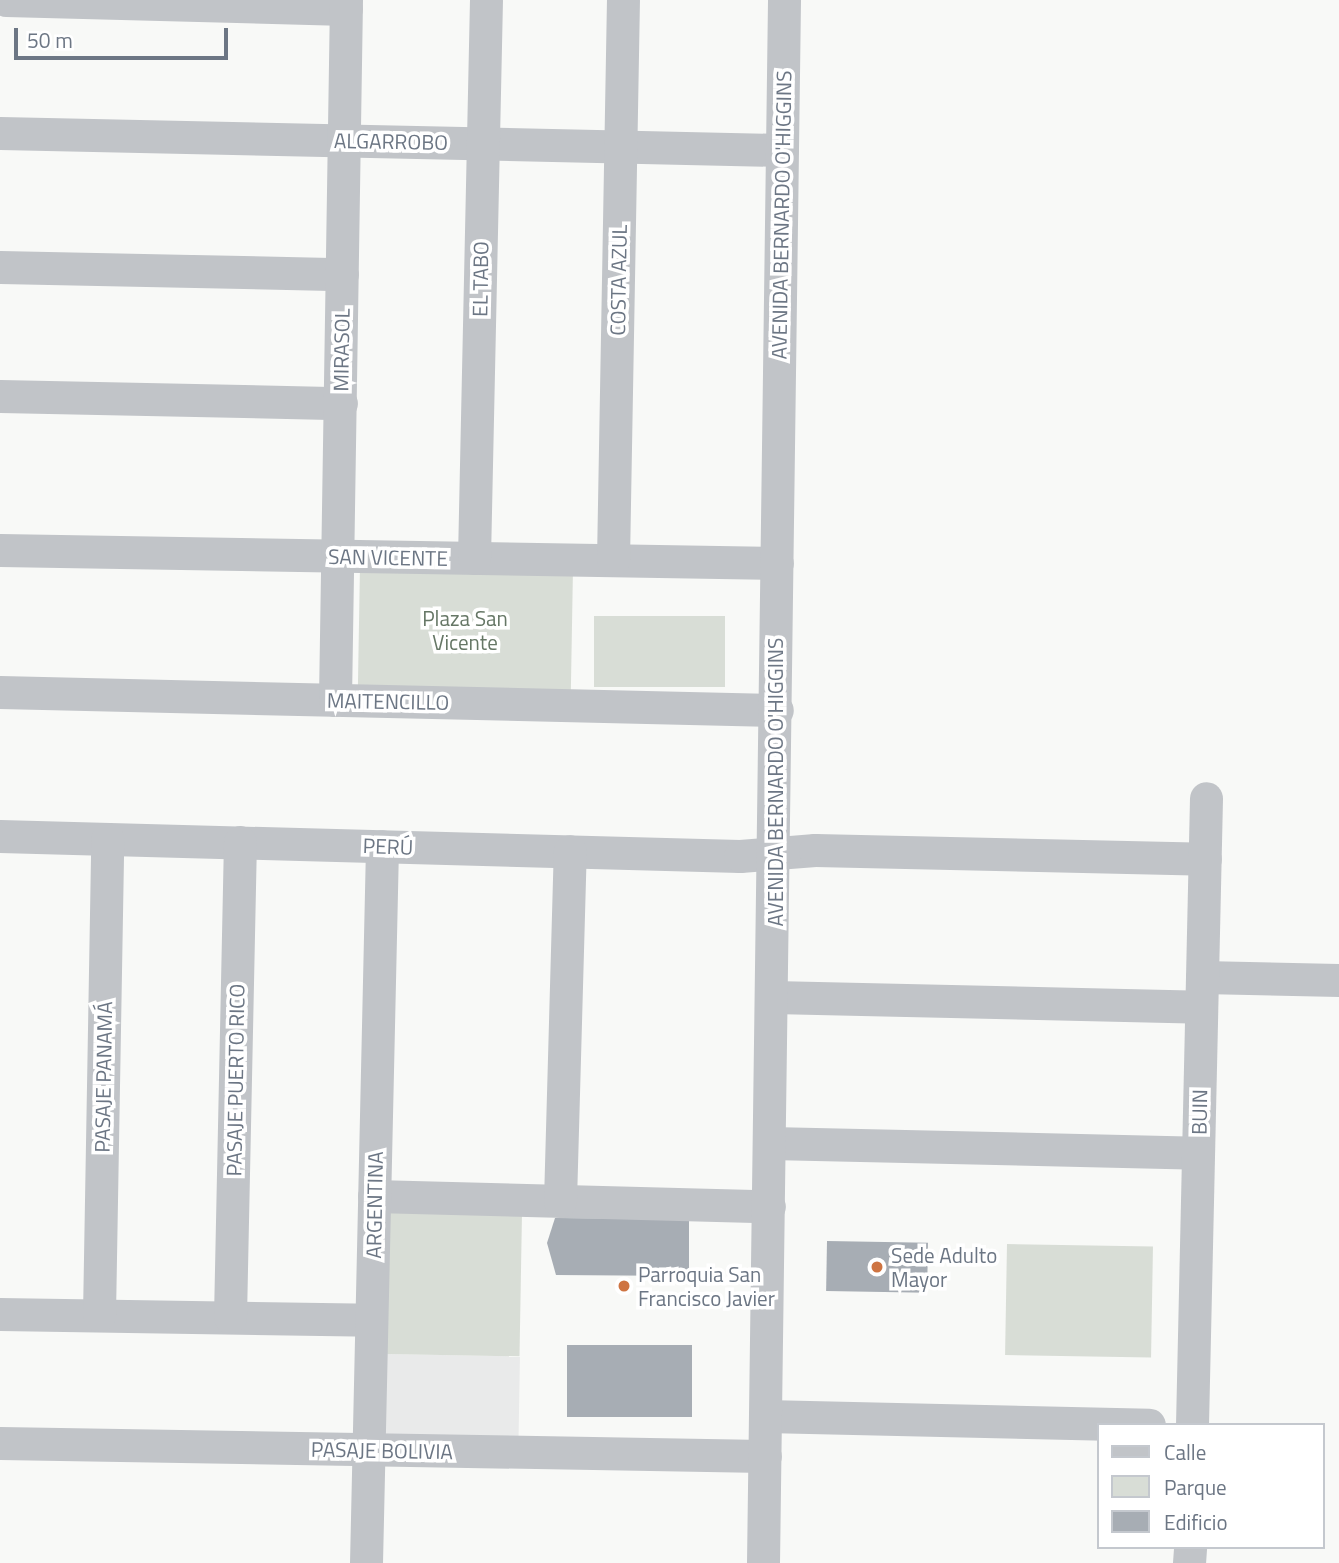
<!DOCTYPE html>
<html>
<head>
<meta charset="utf-8">
<style>
  body { margin:0 }
  #map { position:relative; width:1339px; height:1563px; overflow:hidden; background:#f8f9f7; font-family:"Titillium Web",sans-serif }
  div>[style] { position:absolute }
  .built>* { inset:0; background:#e9eaea; transform-origin:0 0 }
  .green>* { inset:0; background:#d8ddd6; transform-origin:0 0 }
  .building>* { inset:0; background:#a7adb4; transform-origin:0 0 }
  .street>* { height:33px; margin:-16.5px; padding:0 16.5px; transform-origin:16.5px; border-radius:16.5px; background:#c1c4c8 }
  .dots>* { width:19px; height:19px; translate:-50% -50%; box-sizing:border-box; border:4px solid #fff; border-radius:50% }
  span { translate:-50% -50%; white-space:nowrap; text-align:center; line-height:1.15; -webkit-text-stroke:7px #fff; paint-order:stroke }
  .street-label { font-size:21px; color:#6c7684 }
  .park-label { font-size:21px; color:#676 }
  .poi-label { font-size:21px; color:#6c7684 }
  .left { translate:0 -50%; text-align:left }
  .legend { position:absolute; left:1097px; top:1423px; width:228px; height:126px; box-sizing:border-box; background:#fff; border:2px solid #c4c8ce; margin:0; padding:9px 12px; list-style:none; font-size:21px; color:#6c7684 }
  .legend li { display:flex; align-items:center; gap:14px; height:35px }
  .legend b { width:35px; border:2px solid #c4c8ce }
  .scale { position:absolute; left:14px; top:28px; width:214px; height:32px; box-sizing:border-box; border:4px solid #6c7684; border-top:0; padding-left:9px; font-size:21px; line-height:24px; white-space:nowrap; color:#6c7684; -webkit-text-stroke:5px #fff; paint-order:stroke }
</style>
</head>
<body>
<div id="map">
  <div class="built">
    <div style="left:386px;top:1354px;width:134px;height:84px;rotate:1deg"></div>
  </div>
  <div class="green">
    <div style="left:360px;top:566px;width:213px;height:126px;rotate:1deg"></div>
    <div style="left:594px;top:616px;width:131px;height:71px"></div>
    <div style="left:388px;top:1212px;width:134px;height:142px;rotate:1deg"></div>
    <div style="left:1007px;top:1244px;width:146px;height:111px;rotate:1deg"></div>
  </div>
  <div class="building">
    <div style="clip-path:polygon(555px 1218px,689px 1219px,689px 1276px,556px 1275px,547px 1243px)"></div>
    <div style="left:827px;top:1241px;width:101px;height:50px;rotate:1deg"></div>
    <div style="left:692px;top:1345px;width:72px;height:125px;rotate:90deg"></div>
  </div>
  <div class="street">
    <div style="left:6px;top:0;width:340px;rotate:1.5deg"></div>
    <div style="left:0;top:133px;width:782px;rotate:1.25deg"></div>
    <div style="left:0;top:267px;width:342px;rotate:1.2deg"></div>
    <div style="left:0;top:396px;width:341px;rotate:1.2deg"></div>
    <div style="left:0;top:550px;width:777px;rotate:0.96deg"></div>
    <div style="left:474px;top:558px;width:558px;rotate:-88.77deg"></div>
    <div style="left:613px;top:560px;width:560px;rotate:-88.98deg"></div>
    <div style="left:0;top:692px;width:777px;rotate:1.33deg"></div>
    <div style="left:335px;top:700px;width:700px;rotate:-89.1deg"></div>
    <div style="left:0;top:836px;width:740px;rotate:1.55deg"></div>
    <div style="left:740px;top:856px;width:75px;rotate:-4.6deg"></div>
    <div style="left:815px;top:850px;width:390px;rotate:1.3deg"></div>
    <div style="left:1202px;top:977px;width:137px;rotate:1.3deg"></div>
    <div style="left:773px;top:997px;width:428px;rotate:1.3deg"></div>
    <div style="left:770px;top:1143px;width:428px;rotate:1.3deg"></div>
    <div style="left:374px;top:1196px;width:395px;rotate:1.5deg"></div>
    <div style="left:560px;top:1201px;width:350px;rotate:-88.4deg"></div>
    <div style="left:0;top:1314px;width:371px;rotate:0.9deg"></div>
    <div style="left:99px;top:1315px;width:476px;rotate:-89deg"></div>
    <div style="left:230px;top:1317px;width:475px;rotate:-88.8deg"></div>
    <div style="left:765px;top:1416px;width:384px;rotate:1.3deg"></div>
    <div style="left:1192px;top:1425px;width:627px;rotate:-88.72deg"></div>
    <div style="left:0;top:1443px;width:765px;rotate:0.97deg"></div>
    <div style="left:366px;top:1563px;width:717px;rotate:-88.72deg"></div>
    <div style="left:763px;top:1563px;width:1563px;rotate:-89.23deg"></div>
    <div style="left:1189px;top:1563px;width:16px;rotate:-86deg"></div>
  </div>
  <div class="dots">
    <div style="left:877px;top:1267px;background:#ce7442"></div>
    <div style="left:624px;top:1286px;background:#ce7442"></div>
  </div>
  <div class="street-label">
    <span style="left:391px;top:141px;rotate:1deg">ALGARROBO</span>
    <span style="left:781px;top:215px;rotate:-89deg">AVENIDA BERNARDO O'HIGGINS</span>
    <span style="left:480px;top:279px;rotate:-89deg">EL TABO</span>
    <span style="left:618px;top:280px;rotate:-89deg">COSTA AZUL</span>
    <span style="left:341px;top:350px;rotate:-89deg">MIRASOL</span>
    <span style="left:388px;top:557px;rotate:1deg">SAN VICENTE</span>
    <span style="left:388px;top:701px;rotate:1deg">MAITENCILLO</span>
    <span style="left:775px;top:782px;rotate:-90deg">AVENIDA BERNARDO O'HIGGINS</span>
    <span style="left:388px;top:846px;rotate:2deg">PERÚ</span>
    <span style="left:103px;top:1077px;rotate:-89deg">PASAJE PANAMÁ</span>
    <span style="left:235px;top:1080px;rotate:-89deg">PASAJE PUERTO RICO</span>
    <span style="left:1199px;top:1112px;rotate:-89deg">BUIN</span>
    <span style="left:374px;top:1205px;rotate:-89deg">ARGENTINA</span>
    <span style="left:382px;top:1450px;rotate:1deg">PASAJE BOLIVIA</span>
  </div>
  <div class="park-label">
    <span style="left:465px;top:630px">Plaza San<br>Vicente</span>
  </div>
  <div class="poi-label">
    <span class="left" style="left:891px;top:1267px">Sede Adulto<br>Mayor</span>
    <span class="left" style="left:638px;top:1286px">Parroquia San<br>Francisco Javier</span>
  </div>
  <ul class="legend">
  <li><b style="height:9px;background:#c1c4c8"></b>Calle</li>
  <li><b style="height:19px;background:#d8ddd6"></b>Parque</li>
  <li><b style="height:19px;background:#a7adb4"></b>Edificio</li>
  </ul>
  <div class="scale">50 m</div>
</div>
</body>
</html>
